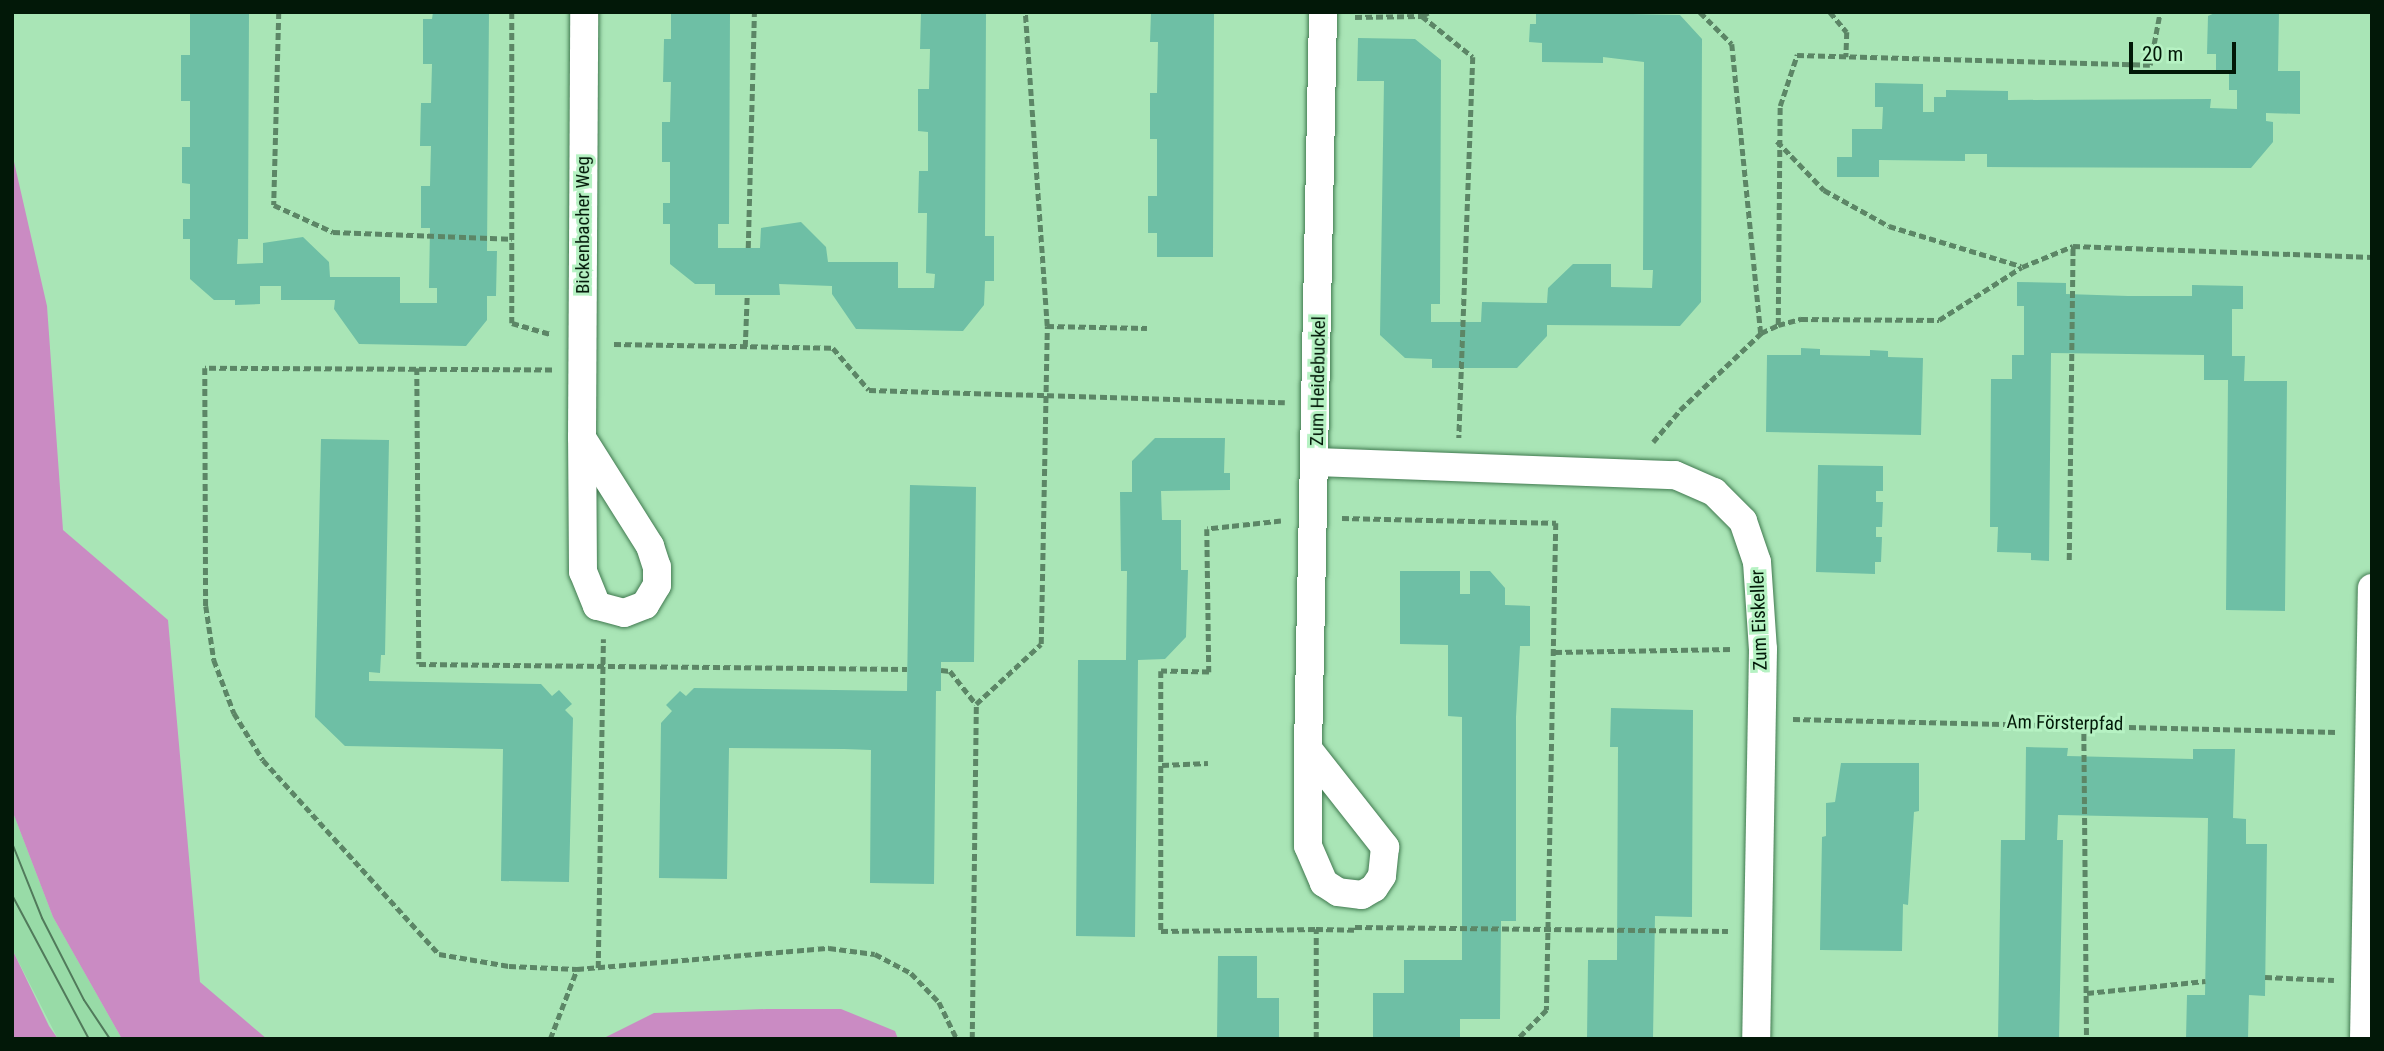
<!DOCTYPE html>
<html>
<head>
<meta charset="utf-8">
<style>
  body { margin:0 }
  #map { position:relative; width:2384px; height:1051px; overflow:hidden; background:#a9e5b6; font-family:"Roboto Condensed",sans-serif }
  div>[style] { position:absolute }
  .built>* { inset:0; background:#98dba7 }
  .green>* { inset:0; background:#ca8bc3 }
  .building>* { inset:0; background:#6ebfa5 }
  .path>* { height:4.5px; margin-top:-2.25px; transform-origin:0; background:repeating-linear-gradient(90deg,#5c8666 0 7px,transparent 0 10.5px) }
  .roads { filter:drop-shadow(0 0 2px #417a50) drop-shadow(0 0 2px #417a50) }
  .street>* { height:28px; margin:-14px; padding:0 14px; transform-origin:14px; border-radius:14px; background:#fff }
  .tram>* { height:2px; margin:-1px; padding:0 1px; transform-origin:1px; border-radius:1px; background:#517a5b }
  span { translate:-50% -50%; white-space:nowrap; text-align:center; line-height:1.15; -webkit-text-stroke:6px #b6f2c3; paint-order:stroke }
  .street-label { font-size:19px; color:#021808 }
  .frame { position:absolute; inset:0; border:14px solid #021808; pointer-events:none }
  .scale { position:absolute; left:2129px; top:42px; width:107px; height:32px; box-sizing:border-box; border:4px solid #021808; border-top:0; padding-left:9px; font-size:21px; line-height:24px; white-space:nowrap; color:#021808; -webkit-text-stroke:5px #b6f2c3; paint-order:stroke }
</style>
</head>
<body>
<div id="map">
  <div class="built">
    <div style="clip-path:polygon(12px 810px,53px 917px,122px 1039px,58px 1039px,12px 949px)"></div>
  </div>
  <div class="green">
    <div style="clip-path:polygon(12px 153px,47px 306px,63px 530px,168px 620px,200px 982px,267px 1039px,122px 1039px,53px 917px,12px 810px)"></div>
    <div style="clip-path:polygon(12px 949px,49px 1026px,58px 1039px,12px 1039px)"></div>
    <div style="clip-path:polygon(767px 1009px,841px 1009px,895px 1031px,898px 1039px,602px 1039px,654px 1013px)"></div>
  </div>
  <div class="building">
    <div style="clip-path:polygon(190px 12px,249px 12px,248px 239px,238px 239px,237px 264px,263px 263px,263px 243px,303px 237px,329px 262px,330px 277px,400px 277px,400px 303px,437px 303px,437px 288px,429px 288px,430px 228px,421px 228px,421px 186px,430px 186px,431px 146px,420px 146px,421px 103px,431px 103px,432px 64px,423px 64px,423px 19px,432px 19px,433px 12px,489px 12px,487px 251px,497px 251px,496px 296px,487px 296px,487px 320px,466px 346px,359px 344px,334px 309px,335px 300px,281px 300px,281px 286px,260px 286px,260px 304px,235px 305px,235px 300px,214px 300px,190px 279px,190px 239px,183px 239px,183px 219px,190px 219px,190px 184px,182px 183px,182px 147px,190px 147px,190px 101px,181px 101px,181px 55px,190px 55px)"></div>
    <div style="clip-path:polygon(671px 12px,730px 12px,729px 224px,718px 224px,718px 248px,760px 248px,761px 228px,801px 222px,826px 247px,828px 262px,898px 262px,898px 288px,934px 288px,935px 274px,926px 273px,927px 213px,918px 213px,919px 171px,928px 171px,928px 132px,918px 131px,918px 89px,929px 89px,930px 49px,920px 49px,921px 12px,986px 12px,985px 236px,994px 236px,994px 281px,985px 281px,984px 305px,963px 331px,856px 329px,832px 294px,832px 286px,779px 284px,780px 295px,715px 295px,715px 284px,695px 284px,670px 264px,670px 224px,663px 224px,663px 203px,670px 203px,670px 162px,662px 162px,662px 122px,670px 122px,671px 82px,663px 82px,664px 39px,671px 39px)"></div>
    <div style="clip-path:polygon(1151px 12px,1214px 12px,1213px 257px,1157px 257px,1157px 233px,1148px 233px,1148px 196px,1157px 196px,1157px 139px,1150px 139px,1150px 93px,1157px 93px,1158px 42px,1150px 42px)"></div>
    <div style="clip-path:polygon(1536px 12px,1680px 15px,1702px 39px,1701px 302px,1680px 326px,1547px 325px,1547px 336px,1517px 368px,1432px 368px,1432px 359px,1405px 358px,1380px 335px,1384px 81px,1357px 81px,1358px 38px,1415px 39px,1441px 60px,1440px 304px,1431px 304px,1431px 322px,1481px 322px,1482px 302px,1547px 303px,1548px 288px,1573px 264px,1611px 264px,1611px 287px,1652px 288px,1653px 270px,1643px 270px,1644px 62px,1603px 57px,1603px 63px,1542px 62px,1542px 43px,1529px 42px,1530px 24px,1536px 24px)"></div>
    <div style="clip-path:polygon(2217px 12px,2279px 12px,2278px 71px,2300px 71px,2300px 114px,2266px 113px,2266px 121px,2273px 122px,2273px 142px,2251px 168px,1987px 167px,1987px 154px,1965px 154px,1965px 161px,1879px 160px,1879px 177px,1837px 177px,1837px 157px,1852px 157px,1852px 129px,1882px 129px,1883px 107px,1875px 107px,1875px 83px,1923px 84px,1923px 112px,1934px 112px,1934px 97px,1946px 97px,1946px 90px,2008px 91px,2008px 100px,2211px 99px,2210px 108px,2237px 109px,2237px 90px,2229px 90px,2229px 70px,2216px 70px,2216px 54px,2207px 54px,2208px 16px)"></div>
    <div style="clip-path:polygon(2017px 282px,2066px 283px,2066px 294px,2128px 296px,2192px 296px,2192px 285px,2243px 286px,2243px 309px,2232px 309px,2232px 356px,2245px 356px,2244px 381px,2287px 381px,2285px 611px,2226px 610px,2228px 380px,2204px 380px,2204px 355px,2051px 353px,2049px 561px,2031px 560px,2031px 553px,1997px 552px,1998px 527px,1990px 527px,1991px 379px,2012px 379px,2012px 355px,2024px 355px,2024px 306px,2017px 306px)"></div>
    <div style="clip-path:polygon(1801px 348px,1820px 349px,1820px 355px,1870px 356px,1870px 350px,1888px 351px,1888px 357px,1923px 358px,1921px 435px,1766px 432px,1767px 355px,1801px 355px)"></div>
    <div style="clip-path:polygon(1155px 438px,1225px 438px,1224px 473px,1230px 473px,1230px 490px,1161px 491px,1162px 520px,1181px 520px,1181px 570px,1188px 570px,1186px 637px,1165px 659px,1138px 660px,1135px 937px,1076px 936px,1078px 660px,1126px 660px,1127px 571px,1121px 571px,1120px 492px,1132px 492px,1132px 461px)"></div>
    <div style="clip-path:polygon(321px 439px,389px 440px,385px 655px,381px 655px,380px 673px,369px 672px,369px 681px,541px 684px,552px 696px,559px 690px,572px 704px,565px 710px,573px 718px,569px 882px,501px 881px,503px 749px,345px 746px,315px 717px)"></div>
    <div style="clip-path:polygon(1818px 465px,1883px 466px,1883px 491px,1876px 491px,1876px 502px,1883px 502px,1882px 527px,1876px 527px,1876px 537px,1882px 537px,1881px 562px,1875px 562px,1875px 574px,1816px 572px)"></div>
    <div style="clip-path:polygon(910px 485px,976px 487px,974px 662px,941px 662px,941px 691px,936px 691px,934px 884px,870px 883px,871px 750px,844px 749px,729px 748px,727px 879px,659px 878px,661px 723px,672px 711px,666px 705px,680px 691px,686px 696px,694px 688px,907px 691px)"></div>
    <div style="clip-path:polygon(1400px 571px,1460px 571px,1460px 594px,1470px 594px,1470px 571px,1490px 571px,1505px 588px,1505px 605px,1530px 606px,1530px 646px,1520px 646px,1516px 717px,1516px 921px,1501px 921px,1500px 1019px,1460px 1019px,1460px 1039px,1373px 1039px,1373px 993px,1404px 993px,1404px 960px,1462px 960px,1462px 717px,1448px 716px,1448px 645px,1400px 644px)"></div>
    <div style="clip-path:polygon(1611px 708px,1693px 710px,1692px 917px,1655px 916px,1653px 1039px,1587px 1039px,1588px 960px,1617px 960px,1618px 747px,1610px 747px)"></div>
    <div style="clip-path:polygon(2026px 747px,2068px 748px,2067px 756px,2193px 759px,2193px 749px,2235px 749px,2233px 818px,2246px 819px,2246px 844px,2267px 844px,2265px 996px,2249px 995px,2248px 1039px,2186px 1039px,2187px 995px,2205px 995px,2208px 818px,2058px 815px,2057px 840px,2063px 840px,2059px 1039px,1998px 1039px,2001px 840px,2025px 840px)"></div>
    <div style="clip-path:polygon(1841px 763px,1919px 763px,1919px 811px,1914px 812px,1908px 905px,1903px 904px,1902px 951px,1820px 950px,1822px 837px,1826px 836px,1826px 803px,1835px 802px)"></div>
    <div style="clip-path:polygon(1218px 956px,1257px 956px,1257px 998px,1279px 998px,1279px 1039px,1217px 1039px)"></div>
  </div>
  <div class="path">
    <div style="left:279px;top:12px;width:193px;rotate:91.5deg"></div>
    <div style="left:274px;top:205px;width:65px;rotate:24.6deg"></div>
    <div style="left:333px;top:232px;width:179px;rotate:2.2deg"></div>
    <div style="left:512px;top:12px;width:311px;rotate:90deg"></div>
    <div style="left:512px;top:323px;width:40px;rotate:16deg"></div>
    <div style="left:1700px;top:12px;width:45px;rotate:45deg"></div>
    <div style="left:1732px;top:44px;width:290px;rotate:84.3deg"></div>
    <div style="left:1830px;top:12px;width:26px;rotate:50deg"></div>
    <div style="left:1847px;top:32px;width:25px;rotate:92deg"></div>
    <div style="left:1422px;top:16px;width:8px;rotate:-30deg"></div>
    <div style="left:1355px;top:17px;width:67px;rotate:-0.9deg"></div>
    <div style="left:1422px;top:16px;width:65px;rotate:38.8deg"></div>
    <div style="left:1473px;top:57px;width:381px;rotate:92.1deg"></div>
    <div style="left:1777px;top:141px;width:68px;rotate:46.2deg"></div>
    <div style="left:1824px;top:190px;width:74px;rotate:29deg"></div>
    <div style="left:1889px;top:226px;width:138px;rotate:16.9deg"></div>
    <div style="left:748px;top:248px;width:236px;rotate:-88.5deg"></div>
    <div style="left:1778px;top:325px;width:219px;rotate:-89.5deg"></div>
    <div style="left:1780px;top:106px;width:54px;rotate:-71.6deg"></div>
    <div style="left:1797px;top:55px;width:353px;rotate:1.6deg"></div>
    <div style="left:2150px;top:65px;width:54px;rotate:-79.3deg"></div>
    <div style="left:1047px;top:326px;width:100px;rotate:1.1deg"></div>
    <div style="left:614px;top:344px;width:219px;rotate:1deg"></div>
    <div style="left:833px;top:348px;width:55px;rotate:49.4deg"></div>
    <div style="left:869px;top:390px;width:416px;rotate:1.7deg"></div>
    <div style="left:745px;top:347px;width:52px;rotate:-87.8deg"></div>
    <div style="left:417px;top:368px;width:296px;rotate:89.6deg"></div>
    <div style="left:419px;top:664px;width:488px;rotate:0.6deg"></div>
    <div style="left:552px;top:370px;width:347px;rotate:-179.7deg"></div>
    <div style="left:205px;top:368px;width:238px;rotate:89.8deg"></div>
    <div style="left:206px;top:606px;width:55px;rotate:81.6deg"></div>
    <div style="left:214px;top:660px;width:57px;rotate:69.3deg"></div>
    <div style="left:234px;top:713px;width:55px;rotate:58.3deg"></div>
    <div style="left:263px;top:760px;width:262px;rotate:47.8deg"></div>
    <div style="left:439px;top:954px;width:71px;rotate:9.7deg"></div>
    <div style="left:509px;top:966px;width:68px;rotate:2.5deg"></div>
    <div style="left:577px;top:969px;width:253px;rotate:-4.8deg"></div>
    <div style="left:829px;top:948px;width:46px;rotate:7.4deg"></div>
    <div style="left:875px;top:954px;width:41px;rotate:27.8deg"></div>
    <div style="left:911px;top:973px;width:40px;rotate:46deg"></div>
    <div style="left:939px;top:1002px;width:41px;rotate:64.1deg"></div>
    <div style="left:1653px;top:442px;width:42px;rotate:-49.8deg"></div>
    <div style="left:1680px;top:410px;width:112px;rotate:-43.5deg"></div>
    <div style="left:1761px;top:333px;width:19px;rotate:-25deg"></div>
    <div style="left:1778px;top:325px;width:24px;rotate:-15deg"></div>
    <div style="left:1801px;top:319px;width:138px;rotate:0.4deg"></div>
    <div style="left:1939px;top:320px;width:98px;rotate:-32.6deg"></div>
    <div style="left:2022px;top:267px;width:55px;rotate:-22.4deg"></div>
    <div style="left:2073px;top:246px;width:299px;rotate:2.1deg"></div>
    <div style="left:1342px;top:518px;width:214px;rotate:1.3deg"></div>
    <div style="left:1556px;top:523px;width:487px;rotate:91.1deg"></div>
    <div style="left:1547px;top:1010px;width:41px;rotate:135deg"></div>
    <div style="left:1281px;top:521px;width:74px;rotate:173.8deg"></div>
    <div style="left:1207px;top:529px;width:143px;rotate:89.2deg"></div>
    <div style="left:1209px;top:672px;width:48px;rotate:-178.8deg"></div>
    <div style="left:1161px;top:671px;width:260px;rotate:90deg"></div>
    <div style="left:1161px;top:931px;width:155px;rotate:-0.7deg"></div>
    <div style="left:2069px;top:560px;width:314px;rotate:-89.3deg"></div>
    <div style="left:1555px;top:652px;width:177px;rotate:-1deg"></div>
    <div style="left:941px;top:670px;width:9px;rotate:6deg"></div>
    <div style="left:950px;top:671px;width:42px;rotate:51.8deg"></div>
    <div style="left:1793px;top:719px;width:544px;rotate:1.37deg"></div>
    <div style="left:2084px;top:723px;width:316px;rotate:89.5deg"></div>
    <div style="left:1162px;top:765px;width:46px;rotate:-2.5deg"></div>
    <div style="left:1355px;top:927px;width:373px;rotate:0.6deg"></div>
    <div style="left:598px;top:968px;width:329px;rotate:-89.1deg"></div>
    <div style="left:2265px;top:977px;width:69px;rotate:2.5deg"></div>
    <div style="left:2087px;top:993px;width:119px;rotate:-5.8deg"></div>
    <div style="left:550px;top:1039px;width:75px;rotate:-68.9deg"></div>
    <div style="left:972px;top:1039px;width:335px;rotate:-89.3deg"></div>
    <div style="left:976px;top:704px;width:88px;rotate:-42.7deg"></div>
    <div style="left:1041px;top:644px;width:318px;rotate:-88.9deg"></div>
    <div style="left:1047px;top:326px;width:315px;rotate:-94deg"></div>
    <div style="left:1316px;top:1039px;width:110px;rotate:-90deg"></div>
    <div style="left:1316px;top:929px;width:39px;rotate:1deg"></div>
  </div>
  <div class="roads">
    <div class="street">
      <div style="left:582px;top:438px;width:128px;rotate:57.8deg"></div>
      <div style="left:650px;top:546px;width:22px;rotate:72deg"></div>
      <div style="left:657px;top:567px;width:18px;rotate:90deg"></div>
      <div style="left:657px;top:585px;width:23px;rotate:121deg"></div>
      <div style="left:645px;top:605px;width:22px;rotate:159deg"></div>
      <div style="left:624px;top:613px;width:28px;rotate:-165deg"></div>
      <div style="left:597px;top:606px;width:37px;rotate:-112deg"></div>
      <div style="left:583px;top:572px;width:134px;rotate:-90.4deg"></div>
      <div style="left:582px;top:438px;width:426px;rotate:-89.7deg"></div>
      <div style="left:1316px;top:462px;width:359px;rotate:2.1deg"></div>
      <div style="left:1675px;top:475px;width:43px;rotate:23.6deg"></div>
      <div style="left:1714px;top:492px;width:41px;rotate:45deg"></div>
      <div style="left:1743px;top:521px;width:43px;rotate:71.1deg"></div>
      <div style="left:1757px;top:562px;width:87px;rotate:86.1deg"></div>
      <div style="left:1763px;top:649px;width:390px;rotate:91deg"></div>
      <div style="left:1308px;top:749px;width:125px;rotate:51.8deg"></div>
      <div style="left:1385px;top:847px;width:29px;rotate:96deg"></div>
      <div style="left:1382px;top:876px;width:14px;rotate:124deg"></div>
      <div style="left:1374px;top:888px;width:14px;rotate:150deg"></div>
      <div style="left:1362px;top:895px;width:24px;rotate:-173deg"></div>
      <div style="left:1338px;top:892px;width:17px;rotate:-147deg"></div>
      <div style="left:1324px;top:883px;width:40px;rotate:-113.4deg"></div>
      <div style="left:1308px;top:846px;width:97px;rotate:-90deg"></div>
      <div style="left:1308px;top:749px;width:737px;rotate:-88.83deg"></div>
      <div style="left:2364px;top:1039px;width:451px;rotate:-89deg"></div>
    </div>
  </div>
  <div class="tram">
    <div style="left:12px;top:843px;width:81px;rotate:68.2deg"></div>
    <div style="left:42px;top:918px;width:92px;rotate:62.9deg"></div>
    <div style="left:84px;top:1000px;width:47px;rotate:56.3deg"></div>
    <div style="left:12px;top:895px;width:163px;rotate:61.9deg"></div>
  </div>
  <div class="street-label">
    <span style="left:583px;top:225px;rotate:-90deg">Bickenbacher Weg</span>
    <span style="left:1318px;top:381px;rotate:-89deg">Zum Heidebuckel</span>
    <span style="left:1759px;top:620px;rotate:-92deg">Zum Eiskeller</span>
    <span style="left:2065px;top:723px;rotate:1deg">Am Försterpfad</span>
  </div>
  <div class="frame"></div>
  <div class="scale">20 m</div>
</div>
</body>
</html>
